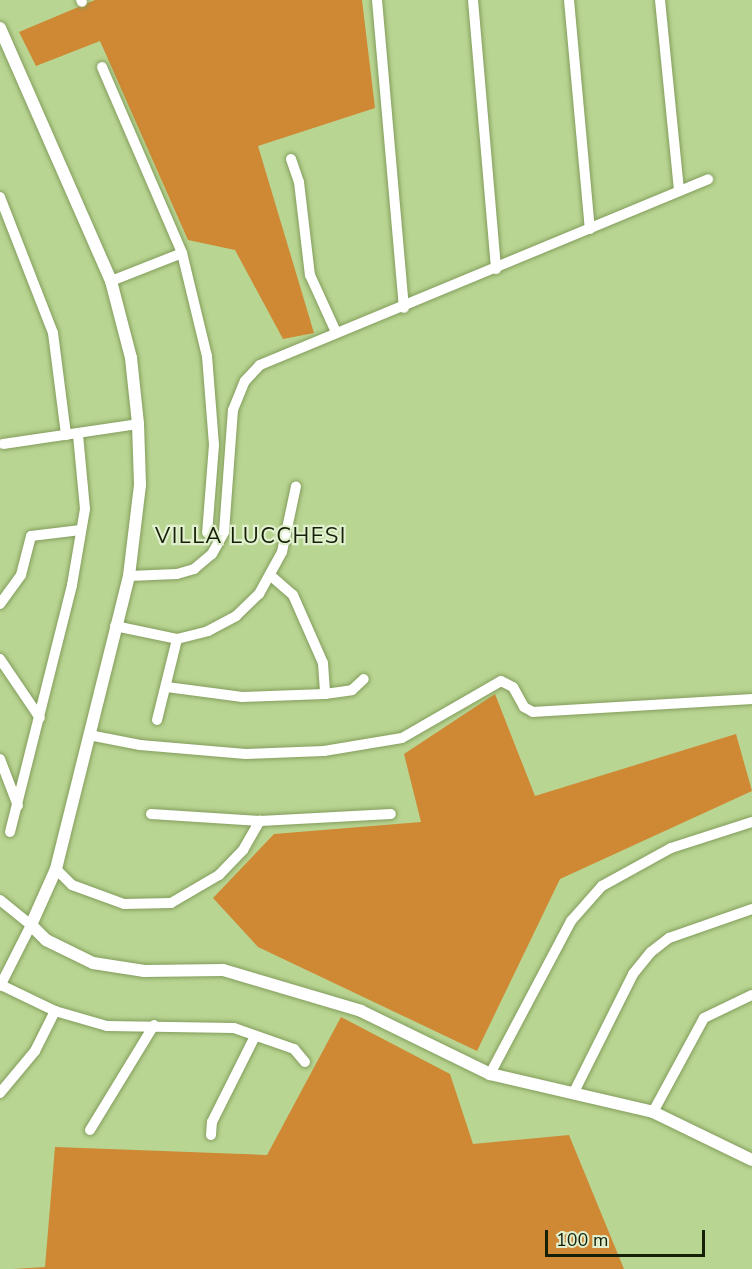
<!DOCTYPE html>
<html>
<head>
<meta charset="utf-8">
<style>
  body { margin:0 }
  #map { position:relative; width:752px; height:1269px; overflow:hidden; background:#b9d592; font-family:"Nunito Sans",sans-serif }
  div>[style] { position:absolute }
  .forest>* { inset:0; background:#cf8834 }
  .roads { filter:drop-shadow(0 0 2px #839d5c) drop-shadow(0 0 2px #839d5c) }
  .minor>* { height:10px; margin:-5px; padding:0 5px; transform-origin:5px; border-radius:5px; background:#fff }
  .tertiary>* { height:12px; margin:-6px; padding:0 6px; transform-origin:6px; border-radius:6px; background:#fff }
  span { translate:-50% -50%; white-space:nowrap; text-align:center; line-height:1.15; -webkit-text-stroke:4.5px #e1f0cf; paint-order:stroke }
  .neighbourhood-label { font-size:22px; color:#162006; letter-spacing:1.5px }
  .scale { position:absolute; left:545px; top:1230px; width:160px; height:27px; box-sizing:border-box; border:3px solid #162006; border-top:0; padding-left:8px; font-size:18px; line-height:21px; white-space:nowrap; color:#162006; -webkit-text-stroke:4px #e1f0cf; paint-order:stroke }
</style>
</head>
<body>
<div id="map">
  <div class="forest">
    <div style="clip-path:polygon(95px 0,362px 0,375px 108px,258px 146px,314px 333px,283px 339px,235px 250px,188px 240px,100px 41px,36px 66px,19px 32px)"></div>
    <div style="clip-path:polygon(495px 694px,535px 796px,736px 734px,752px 791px,560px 879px,477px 1051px,258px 947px,213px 898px,274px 834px,421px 822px,404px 754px)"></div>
    <div style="clip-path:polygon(341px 1017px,450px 1074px,473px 1144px,569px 1135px,624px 1269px,13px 1269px,45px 1267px,55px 1147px,267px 1155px)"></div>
  </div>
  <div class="roads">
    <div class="minor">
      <div style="left:81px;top:0;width:2px;rotate:63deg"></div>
      <div style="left:377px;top:0;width:309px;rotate:85deg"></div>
      <div style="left:473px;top:0;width:270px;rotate:85.1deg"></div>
      <div style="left:569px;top:0;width:230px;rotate:84.8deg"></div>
      <div style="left:660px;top:0;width:192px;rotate:84.3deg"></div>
      <div style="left:102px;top:67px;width:202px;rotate:66.7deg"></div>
      <div style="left:182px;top:253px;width:106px;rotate:76.4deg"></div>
      <div style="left:207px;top:356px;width:89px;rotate:85.5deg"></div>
      <div style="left:214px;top:445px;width:88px;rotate:94.5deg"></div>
      <div style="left:291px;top:159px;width:24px;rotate:71deg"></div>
      <div style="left:299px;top:182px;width:94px;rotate:83.3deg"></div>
      <div style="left:310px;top:275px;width:63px;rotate:65.5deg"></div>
      <div style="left:0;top:197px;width:146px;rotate:68.7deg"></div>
      <div style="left:53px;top:333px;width:103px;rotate:82.7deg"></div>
      <div style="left:111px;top:281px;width:76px;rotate:-21.5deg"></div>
      <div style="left:3px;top:444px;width:136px;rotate:-8.4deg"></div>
      <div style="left:270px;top:575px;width:30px;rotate:41deg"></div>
      <div style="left:293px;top:595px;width:74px;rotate:66.2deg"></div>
      <div style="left:323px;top:663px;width:31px;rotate:86deg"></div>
      <div style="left:129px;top:576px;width:48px;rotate:-2.4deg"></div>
      <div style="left:177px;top:574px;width:18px;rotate:-16deg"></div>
      <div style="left:194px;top:569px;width:23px;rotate:-40deg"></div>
      <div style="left:212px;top:554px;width:25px;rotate:-61deg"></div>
      <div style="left:224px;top:532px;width:122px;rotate:-85.8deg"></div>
      <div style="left:233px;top:410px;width:31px;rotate:-68deg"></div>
      <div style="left:245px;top:381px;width:22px;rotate:-47deg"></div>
      <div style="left:260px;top:365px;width:485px;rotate:-22.5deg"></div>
      <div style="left:0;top:604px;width:36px;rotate:-54deg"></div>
      <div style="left:21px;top:575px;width:40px;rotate:-75.6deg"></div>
      <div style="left:31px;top:536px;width:50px;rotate:-6.8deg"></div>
      <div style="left:115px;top:626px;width:63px;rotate:11.8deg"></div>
      <div style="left:177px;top:639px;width:32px;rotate:-14deg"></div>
      <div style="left:208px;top:631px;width:32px;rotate:-28deg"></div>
      <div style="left:236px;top:616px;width:32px;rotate:-44deg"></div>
      <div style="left:259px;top:594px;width:48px;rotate:-61.3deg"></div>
      <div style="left:282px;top:552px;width:67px;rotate:-78deg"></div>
      <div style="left:0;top:659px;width:71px;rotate:55.9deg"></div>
      <div style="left:167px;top:687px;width:76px;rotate:7.6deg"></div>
      <div style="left:242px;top:697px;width:83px;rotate:-2.1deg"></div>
      <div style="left:325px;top:694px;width:27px;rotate:-8deg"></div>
      <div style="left:352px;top:690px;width:16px;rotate:-43deg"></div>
      <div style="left:157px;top:720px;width:83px;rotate:-76.1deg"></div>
      <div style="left:89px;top:735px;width:52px;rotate:11.1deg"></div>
      <div style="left:140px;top:745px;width:106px;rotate:4.9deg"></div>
      <div style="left:246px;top:754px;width:78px;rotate:-2.2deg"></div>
      <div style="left:324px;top:751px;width:79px;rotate:-9.5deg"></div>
      <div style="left:402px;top:738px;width:114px;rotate:-29.9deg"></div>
      <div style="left:501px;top:681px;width:13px;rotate:27deg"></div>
      <div style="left:513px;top:687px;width:23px;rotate:61deg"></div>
      <div style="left:524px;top:707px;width:10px;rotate:29deg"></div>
      <div style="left:533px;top:712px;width:219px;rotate:-3.4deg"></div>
      <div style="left:0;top:759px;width:50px;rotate:69deg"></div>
      <div style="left:151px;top:814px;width:109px;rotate:3.7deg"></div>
      <div style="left:260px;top:821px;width:131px;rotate:-3.1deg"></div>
      <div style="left:10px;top:832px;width:255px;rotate:-75.9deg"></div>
      <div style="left:72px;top:585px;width:77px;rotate:-80.3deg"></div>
      <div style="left:85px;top:509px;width:74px;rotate:-95.4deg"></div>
      <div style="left:56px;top:869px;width:23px;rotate:45deg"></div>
      <div style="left:72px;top:885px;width:55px;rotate:20.1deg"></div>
      <div style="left:124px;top:904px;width:47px;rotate:-1.2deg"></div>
      <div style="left:171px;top:903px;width:56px;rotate:-30.3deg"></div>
      <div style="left:219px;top:875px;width:35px;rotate:-46deg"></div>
      <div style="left:243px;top:850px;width:34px;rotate:-60deg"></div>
      <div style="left:0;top:900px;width:40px;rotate:39deg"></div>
      <div style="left:31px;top:925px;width:68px;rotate:116.9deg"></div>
      <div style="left:1px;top:985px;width:60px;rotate:25.7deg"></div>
      <div style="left:55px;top:1011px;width:54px;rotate:16.1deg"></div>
      <div style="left:107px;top:1026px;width:127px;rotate:0.9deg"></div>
      <div style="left:234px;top:1028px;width:64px;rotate:19.3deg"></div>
      <div style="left:294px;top:1049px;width:17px;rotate:50deg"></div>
      <div style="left:490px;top:1074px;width:173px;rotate:-62.1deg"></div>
      <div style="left:571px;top:921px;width:47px;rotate:-48.5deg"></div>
      <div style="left:602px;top:886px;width:79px;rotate:-28.8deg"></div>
      <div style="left:671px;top:848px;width:85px;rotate:-17.8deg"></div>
      <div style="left:574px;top:1092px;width:132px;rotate:-63.4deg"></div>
      <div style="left:633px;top:974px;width:28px;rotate:-51deg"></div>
      <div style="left:651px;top:952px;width:23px;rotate:-38deg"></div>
      <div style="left:669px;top:938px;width:88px;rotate:-19.3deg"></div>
      <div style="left:0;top:1093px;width:55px;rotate:-50.2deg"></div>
      <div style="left:35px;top:1051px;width:45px;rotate:-63.4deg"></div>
      <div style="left:653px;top:1112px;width:107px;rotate:-61.5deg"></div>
      <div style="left:704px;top:1018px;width:53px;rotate:-25.6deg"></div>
      <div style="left:90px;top:1130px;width:123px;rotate:-58.6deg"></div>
      <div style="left:211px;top:1135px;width:13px;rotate:-86deg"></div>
      <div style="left:212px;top:1122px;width:96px;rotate:-63.4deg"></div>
    </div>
    <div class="tertiary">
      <div style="left:0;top:28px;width:276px;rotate:66.3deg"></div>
      <div style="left:111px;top:281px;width:80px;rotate:75.4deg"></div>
      <div style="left:131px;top:358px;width:66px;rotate:83.9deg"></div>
      <div style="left:138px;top:424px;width:61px;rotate:88.1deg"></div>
      <div style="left:140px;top:485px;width:92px;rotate:96.9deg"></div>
      <div style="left:129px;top:576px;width:302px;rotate:104deg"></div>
      <div style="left:56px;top:869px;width:61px;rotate:114.1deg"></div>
      <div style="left:31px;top:925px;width:21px;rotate:45deg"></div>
      <div style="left:46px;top:940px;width:52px;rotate:26.1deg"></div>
      <div style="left:93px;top:963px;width:52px;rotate:8.9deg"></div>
      <div style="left:144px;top:971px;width:79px;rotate:-0.7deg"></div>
      <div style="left:223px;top:970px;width:144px;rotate:16.5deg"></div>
      <div style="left:361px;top:1011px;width:144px;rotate:26deg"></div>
      <div style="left:490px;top:1074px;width:167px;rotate:13.1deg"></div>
      <div style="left:653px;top:1112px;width:110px;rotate:25.9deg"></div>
    </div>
  </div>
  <div class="neighbourhood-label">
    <span style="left:251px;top:537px">VILLA LUCCHESI</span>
  </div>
  <div class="scale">100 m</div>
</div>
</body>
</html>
